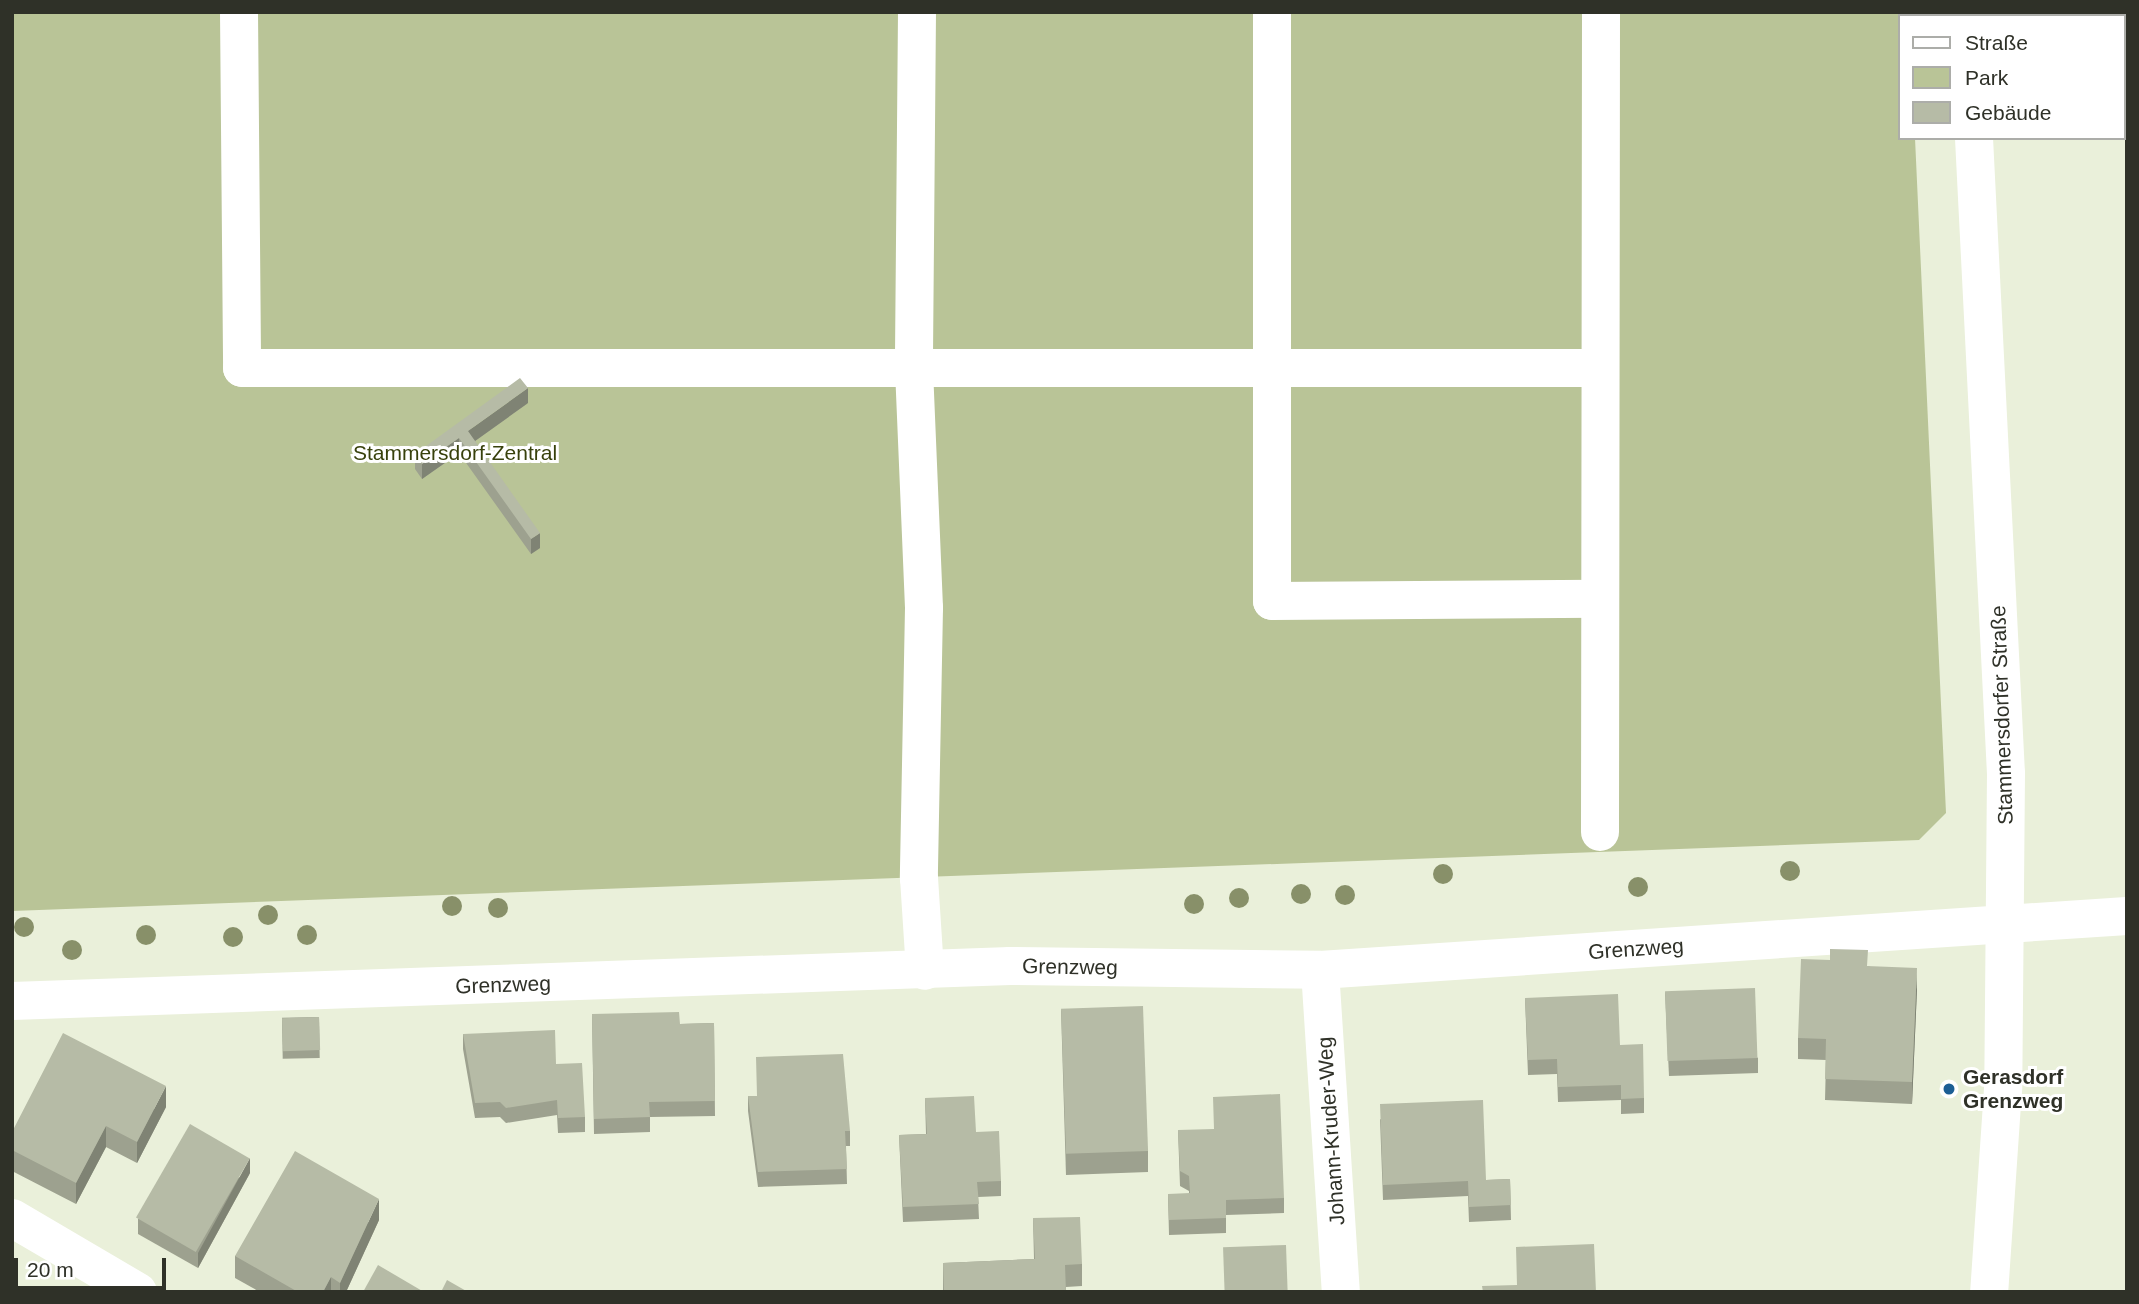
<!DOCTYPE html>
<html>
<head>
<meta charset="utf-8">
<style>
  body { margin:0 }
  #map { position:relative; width:2139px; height:1304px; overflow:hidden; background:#eaf0da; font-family:Arial,sans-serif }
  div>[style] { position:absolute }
  .green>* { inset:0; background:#b9c497 }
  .pedestrian>* { height:38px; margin:-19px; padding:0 19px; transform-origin:19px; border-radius:19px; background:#fff }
  .minor>* { height:38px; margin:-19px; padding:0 19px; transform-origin:19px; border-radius:19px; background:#fff }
  .tertiary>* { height:38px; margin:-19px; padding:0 19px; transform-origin:19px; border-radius:19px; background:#fff }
  .secondary>* { height:38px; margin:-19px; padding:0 19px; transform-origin:19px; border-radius:19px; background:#fff }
  .trees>* { width:20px; height:20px; margin:-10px; border-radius:50%; background:#889069 }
  .wall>* { inset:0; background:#9da18f; transform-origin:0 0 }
  .shaded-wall>* { inset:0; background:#7f8374 }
  .building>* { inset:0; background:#b6bba6; transform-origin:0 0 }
  .dots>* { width:19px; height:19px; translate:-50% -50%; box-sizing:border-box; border:4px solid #fff; border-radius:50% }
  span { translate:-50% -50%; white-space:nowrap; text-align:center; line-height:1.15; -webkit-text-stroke:6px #fff; paint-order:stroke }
  .park-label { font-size:21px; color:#38410c }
  .street-label { font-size:21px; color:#2f3128 }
  .poi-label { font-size:21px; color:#2f3128; font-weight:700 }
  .left { translate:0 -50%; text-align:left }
  .frame { position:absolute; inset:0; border:14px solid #2f3128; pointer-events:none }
  .legend { position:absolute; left:1898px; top:14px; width:228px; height:126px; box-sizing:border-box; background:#fff; border:2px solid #acada9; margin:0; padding:9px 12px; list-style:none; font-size:21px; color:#2f3128 }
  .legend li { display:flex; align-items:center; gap:14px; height:35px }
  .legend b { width:35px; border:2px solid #acada9 }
  .scale { position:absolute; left:14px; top:1258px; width:152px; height:32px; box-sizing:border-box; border:4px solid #2f3128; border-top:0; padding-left:9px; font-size:21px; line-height:24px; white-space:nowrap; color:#2f3128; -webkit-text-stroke:5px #fff; paint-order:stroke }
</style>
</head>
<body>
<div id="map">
  <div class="green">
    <div style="clip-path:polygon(12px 12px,1909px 12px,1899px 16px,1899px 138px,1915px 138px,1946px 813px,1919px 840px,12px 911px)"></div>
  </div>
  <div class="pedestrian">
    <div style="left:239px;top:12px;width:356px;rotate:89.5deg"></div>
    <div style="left:242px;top:368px;width:1357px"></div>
    <div style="left:917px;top:12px;width:357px;rotate:90.5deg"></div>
    <div style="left:914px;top:369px;width:239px;rotate:87.6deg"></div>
    <div style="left:924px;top:608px;width:270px;rotate:91.1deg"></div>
    <div style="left:919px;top:878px;width:93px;rotate:86.3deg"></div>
    <div style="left:1272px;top:12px;width:589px;rotate:90deg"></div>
    <div style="left:1272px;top:601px;width:326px;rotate:-0.4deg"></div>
    <div style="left:1600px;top:832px;width:820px;rotate:-89.93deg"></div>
  </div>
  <div class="minor">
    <div style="left:2006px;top:924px;width:121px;rotate:-3.8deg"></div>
    <div style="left:1320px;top:970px;width:323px;rotate:86.3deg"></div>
    <div style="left:12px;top:1218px;width:146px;rotate:30.4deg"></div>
  </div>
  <div class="tertiary">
    <div style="left:12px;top:1001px;width:999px;rotate:-2.01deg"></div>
    <div style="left:1010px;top:966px;width:310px;rotate:0.7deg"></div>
    <div style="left:1320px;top:970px;width:688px;rotate:-3.84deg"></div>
  </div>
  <div class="secondary">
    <div style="left:1967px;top:12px;width:4px;rotate:90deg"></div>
    <div style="left:1974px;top:138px;width:636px;rotate:87.12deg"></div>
    <div style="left:2006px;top:773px;width:316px;rotate:90.5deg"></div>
    <div style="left:2003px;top:1089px;width:203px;rotate:93.9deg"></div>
  </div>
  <div class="trees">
    <div style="left:1790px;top:871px"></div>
    <div style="left:1443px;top:874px"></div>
    <div style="left:1638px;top:887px"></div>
    <div style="left:1301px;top:894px"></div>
    <div style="left:1345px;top:895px"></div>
    <div style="left:1239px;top:898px"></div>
    <div style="left:1194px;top:904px"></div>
    <div style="left:452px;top:906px"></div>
    <div style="left:498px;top:908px"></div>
    <div style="left:268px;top:915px"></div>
    <div style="left:24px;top:927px"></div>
    <div style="left:146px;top:935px"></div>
    <div style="left:307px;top:935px"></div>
    <div style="left:233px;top:937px"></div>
    <div style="left:72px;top:950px"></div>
  </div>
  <div class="wall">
    <div style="clip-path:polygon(528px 403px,475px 441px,540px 548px,531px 554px,459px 453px,422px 479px,415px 469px,415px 454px)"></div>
    <div style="clip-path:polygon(1868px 966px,1917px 989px,1912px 1104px,1825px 1100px,1826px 1060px,1798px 1059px,1798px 1038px)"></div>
    <div style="clip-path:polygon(1665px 992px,1758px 1058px,1758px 1073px,1669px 1076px)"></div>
    <div style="clip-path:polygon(1525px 998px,1620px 1045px,1644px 1098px,1644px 1113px,1621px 1114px,1621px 1100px,1558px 1102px,1557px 1074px,1528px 1075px)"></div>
    <div style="clip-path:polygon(1061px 1009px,1148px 1151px,1148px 1172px,1066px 1175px)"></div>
    <div style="clip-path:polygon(592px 1014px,680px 1024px,714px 1023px,715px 1116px,650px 1117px,650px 1132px,594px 1134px)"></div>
    <div style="left:319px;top:1017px;width:41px;height:37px;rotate:89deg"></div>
    <div style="clip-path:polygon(463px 1034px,556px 1064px,585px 1117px,585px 1132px,558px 1133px,557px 1115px,506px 1123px,500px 1117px,475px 1118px,463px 1049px)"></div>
    <div style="clip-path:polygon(748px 1096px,850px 1131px,850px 1146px,846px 1146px,847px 1184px,758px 1187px,748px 1111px)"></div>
    <div style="clip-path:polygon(925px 1098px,976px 1132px,1001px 1181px,1001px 1196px,978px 1197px,979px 1219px,903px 1222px,899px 1135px,926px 1134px)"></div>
    <div style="clip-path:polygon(166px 1107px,137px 1163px,106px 1147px,76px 1204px,12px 1171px,12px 1132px)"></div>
    <div style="clip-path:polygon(1380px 1119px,1486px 1180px,1510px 1179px,1511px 1220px,1469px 1222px,1468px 1196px,1383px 1200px)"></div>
    <div style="clip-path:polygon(1178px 1130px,1284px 1198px,1284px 1213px,1226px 1215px,1226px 1233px,1169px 1235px,1168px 1194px,1189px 1194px,1189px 1191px,1180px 1186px)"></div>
    <div style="clip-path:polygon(250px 1173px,198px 1268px,138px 1234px,138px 1219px)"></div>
    <div style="clip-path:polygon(1033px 1218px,1082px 1264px,1082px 1286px,1066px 1287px,1066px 1292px,943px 1292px,943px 1263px,1034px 1259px)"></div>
    <div style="clip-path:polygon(379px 1220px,346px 1292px,260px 1292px,235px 1278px,235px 1256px)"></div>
  </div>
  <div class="shaded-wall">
    <div style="clip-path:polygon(528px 388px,528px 403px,468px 446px,468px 431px)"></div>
    <div style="clip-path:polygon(459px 438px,459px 453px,422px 479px,422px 464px)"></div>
    <div style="clip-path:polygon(540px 533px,540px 548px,531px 554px,531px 539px)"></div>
    <div style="clip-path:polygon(1917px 968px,1917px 989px,1912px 1104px,1912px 1082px)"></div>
    <div style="clip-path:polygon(166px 1086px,166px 1107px,137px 1163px,137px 1142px)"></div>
    <div style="clip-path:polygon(106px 1126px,106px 1147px,76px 1204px,76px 1183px)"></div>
    <div style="clip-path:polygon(250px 1158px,250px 1173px,198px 1268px,198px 1253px)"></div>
    <div style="clip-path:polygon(379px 1199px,379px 1220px,346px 1292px,340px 1292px,340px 1283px)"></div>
    <div style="clip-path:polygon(331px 1277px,331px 1292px,323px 1292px)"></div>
  </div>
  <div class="building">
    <div style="clip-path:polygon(520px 378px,528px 388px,468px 431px,540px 533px,531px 539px,459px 438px,422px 464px,415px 454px)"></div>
    <div style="clip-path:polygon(1830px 949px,1868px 950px,1867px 966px,1917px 968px,1912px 1082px,1825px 1079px,1826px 1039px,1798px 1038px,1801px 959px,1830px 960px)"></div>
    <div style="left:1755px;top:988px;width:70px;height:90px;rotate:88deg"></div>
    <div style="clip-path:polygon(1618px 994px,1620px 1045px,1643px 1044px,1644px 1098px,1621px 1099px,1621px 1085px,1558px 1087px,1557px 1059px,1528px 1060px,1525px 998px)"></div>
    <div style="left:1143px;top:1006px;width:145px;height:82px;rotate:88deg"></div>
    <div style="clip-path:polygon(679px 1012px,680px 1024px,714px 1023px,715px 1101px,649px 1102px,650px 1117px,594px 1119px,592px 1014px)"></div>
    <div style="left:319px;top:1017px;width:33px;height:37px;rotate:88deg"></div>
    <div style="clip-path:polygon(555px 1030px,556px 1064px,582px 1063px,585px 1117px,558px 1118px,557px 1100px,506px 1108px,500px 1102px,475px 1103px,463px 1034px)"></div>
    <div style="clip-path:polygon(63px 1033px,166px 1086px,137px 1142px,106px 1126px,76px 1183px,12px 1150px,12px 1132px)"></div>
    <div style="clip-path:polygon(843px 1054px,850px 1131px,845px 1131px,847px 1169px,758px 1172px,748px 1096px,757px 1096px,756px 1057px)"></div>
    <div style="clip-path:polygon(1280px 1094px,1284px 1198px,1226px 1200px,1226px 1218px,1169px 1220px,1168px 1194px,1190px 1193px,1189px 1176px,1180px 1171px,1178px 1130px,1214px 1129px,1213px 1097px)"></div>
    <div style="clip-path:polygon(974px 1096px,976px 1132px,999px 1131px,1001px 1181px,977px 1182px,979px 1204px,903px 1207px,899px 1135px,927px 1134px,925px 1098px)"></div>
    <div style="clip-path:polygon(1483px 1100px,1486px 1180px,1510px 1179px,1511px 1205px,1469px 1207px,1468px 1181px,1383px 1185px,1380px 1104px)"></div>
    <div style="left:190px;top:1124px;width:69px;height:108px;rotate:30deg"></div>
    <div style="clip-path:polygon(295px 1151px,379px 1199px,340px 1283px,331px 1277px,323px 1292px,298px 1292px,235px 1256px)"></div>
    <div style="clip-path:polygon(1080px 1217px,1082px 1264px,1065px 1265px,1066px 1292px,944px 1292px,943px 1263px,1035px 1259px,1033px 1218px)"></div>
    <div style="clip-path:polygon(1594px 1244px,1596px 1292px,1483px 1292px,1482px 1286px,1517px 1285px,1516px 1247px)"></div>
    <div style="left:1286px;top:1245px;width:47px;height:63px;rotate:88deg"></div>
    <div style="clip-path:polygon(378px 1265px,424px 1292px,363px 1292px)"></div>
    <div style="clip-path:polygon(447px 1280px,468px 1292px,441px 1292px)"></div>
  </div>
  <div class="dots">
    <div style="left:1949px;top:1089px;background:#1c5e94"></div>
  </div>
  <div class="park-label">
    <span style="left:455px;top:453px">Stammersdorf-Zentral</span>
  </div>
  <div class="street-label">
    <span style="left:2002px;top:715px;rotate:-92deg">Stammersdorfer Straße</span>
    <span style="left:1636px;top:949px;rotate:-4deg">Grenzweg</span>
    <span style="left:1070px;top:967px;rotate:1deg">Grenzweg</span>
    <span style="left:503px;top:985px;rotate:-2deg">Grenzweg</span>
    <span style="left:1331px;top:1131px;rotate:-94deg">Johann-Kruder-Weg</span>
  </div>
  <div class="poi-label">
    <span class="left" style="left:1963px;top:1089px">Gerasdorf<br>Grenzweg</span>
  </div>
  <div class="frame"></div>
  <ul class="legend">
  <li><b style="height:9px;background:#fff"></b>Straße</li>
  <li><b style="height:19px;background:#b9c497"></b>Park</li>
  <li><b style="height:19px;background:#b6bba6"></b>Gebäude</li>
  </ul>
  <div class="scale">20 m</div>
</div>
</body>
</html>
